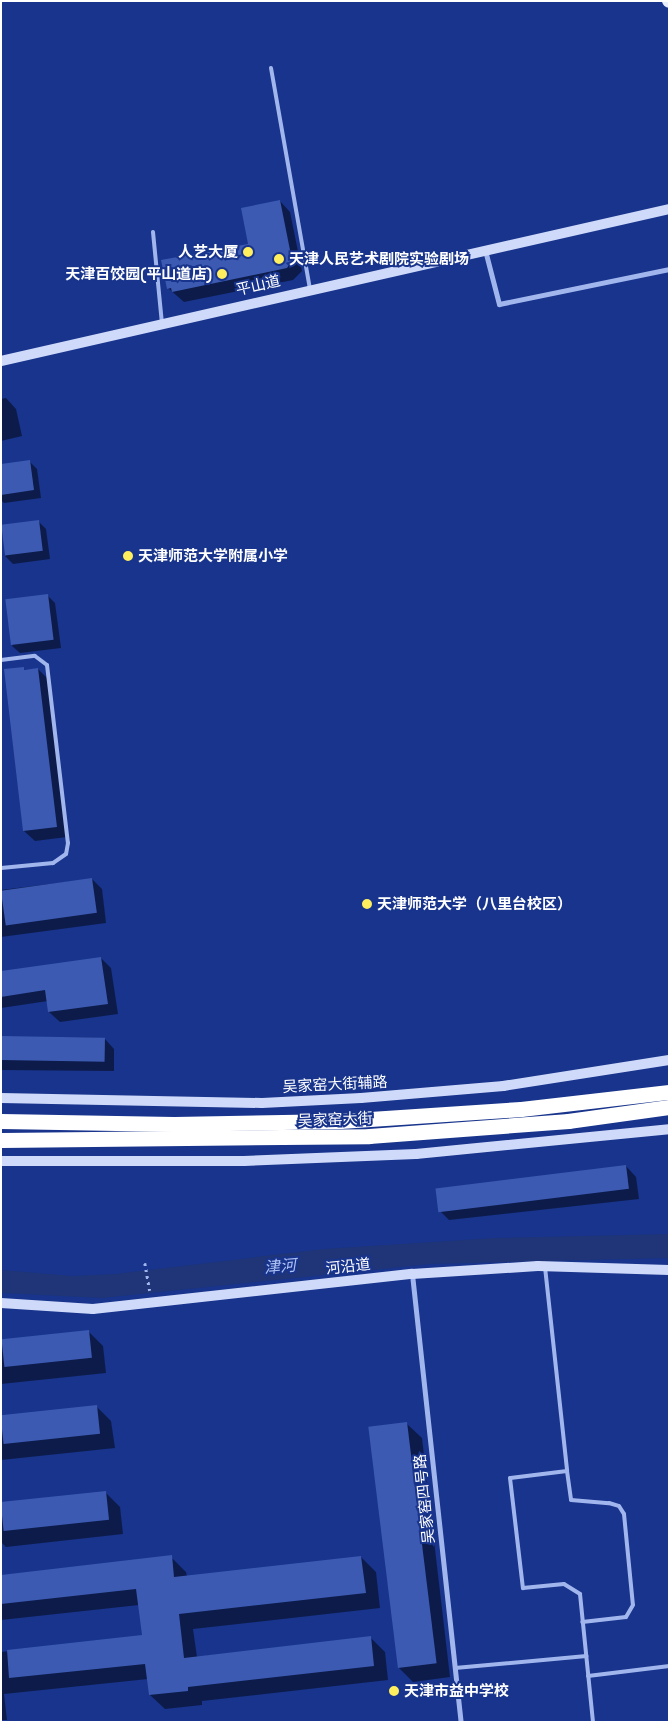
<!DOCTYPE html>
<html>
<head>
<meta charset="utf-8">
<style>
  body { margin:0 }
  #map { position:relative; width:670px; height:1723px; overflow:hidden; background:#18348c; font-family:"Space Grotesk","Noto Sans SC",sans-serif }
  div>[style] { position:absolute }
  .water>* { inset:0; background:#1f3577 }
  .shadow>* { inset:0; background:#0007 }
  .building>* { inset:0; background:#3c5ab2; transform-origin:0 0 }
  .path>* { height:2.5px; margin-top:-1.25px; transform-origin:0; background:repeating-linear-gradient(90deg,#a2b6ee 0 2.5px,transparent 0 6.5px) }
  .lane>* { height:4px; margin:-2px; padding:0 2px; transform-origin:2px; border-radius:2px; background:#a2b6ee }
  .street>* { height:5px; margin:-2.5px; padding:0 2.5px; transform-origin:2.5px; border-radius:2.5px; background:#a2b6ee }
  .secondary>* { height:10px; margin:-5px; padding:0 5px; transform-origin:5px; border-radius:5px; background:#cfdafa }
  .primary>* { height:12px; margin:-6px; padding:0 6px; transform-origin:6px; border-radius:6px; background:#e9eeff }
  .highway>* { height:15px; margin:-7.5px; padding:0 7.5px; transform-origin:7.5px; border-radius:7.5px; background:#fff }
  .dots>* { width:14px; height:14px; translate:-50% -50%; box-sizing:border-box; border:2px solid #18348c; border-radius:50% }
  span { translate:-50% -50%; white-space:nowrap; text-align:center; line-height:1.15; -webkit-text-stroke:4px #18348c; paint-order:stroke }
  .poi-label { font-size:15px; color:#fff; font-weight:700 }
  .right { translate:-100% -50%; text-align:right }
  .left { translate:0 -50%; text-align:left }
  .street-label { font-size:15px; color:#fff }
  .water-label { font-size:16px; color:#aec1f6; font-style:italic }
  .frame { position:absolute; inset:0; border:2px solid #fff; pointer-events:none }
</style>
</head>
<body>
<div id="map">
  <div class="water">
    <div style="clip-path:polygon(669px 1234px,669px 1258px,430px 1264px,102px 1298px,1px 1293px,1px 1270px,73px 1276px,115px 1274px,324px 1249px,494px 1238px)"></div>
  </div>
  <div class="shadow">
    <div style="clip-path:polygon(280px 201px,290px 212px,302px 271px,293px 280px,184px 302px,168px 288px,250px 245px)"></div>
    <div style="clip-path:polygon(6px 398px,16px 409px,22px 436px,1px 441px,1px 399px)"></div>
    <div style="clip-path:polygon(30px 462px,37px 469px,41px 498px,4px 503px,1px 500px,1px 466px)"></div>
    <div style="clip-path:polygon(39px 522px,46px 529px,50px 559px,13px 564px,5px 556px)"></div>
    <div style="clip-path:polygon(47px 595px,55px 603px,61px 648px,20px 653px,12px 646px)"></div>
    <div style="clip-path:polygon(38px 669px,48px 679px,67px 837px,35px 841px,24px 831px,6px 671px)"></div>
    <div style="clip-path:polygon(92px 879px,102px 889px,106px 923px,1px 937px,1px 890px)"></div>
    <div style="clip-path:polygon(101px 958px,111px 968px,118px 1014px,60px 1022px,49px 1012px,48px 1001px,1px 1008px,1px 972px)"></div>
    <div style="clip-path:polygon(1px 1037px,104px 1038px,114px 1049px,114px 1071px,1px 1070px)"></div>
    <div style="clip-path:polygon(626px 1166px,636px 1177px,639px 1199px,449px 1220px,439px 1210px)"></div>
    <div style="clip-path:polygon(88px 1331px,103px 1346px,106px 1373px,1px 1384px,1px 1341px)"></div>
    <div style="clip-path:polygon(96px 1406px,111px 1421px,115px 1448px,1px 1460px,1px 1417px)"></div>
    <div style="clip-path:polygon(407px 1424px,422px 1438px,450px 1677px,413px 1682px,398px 1667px)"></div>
    <div style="clip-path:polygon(105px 1492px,120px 1507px,123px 1534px,6px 1547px,1px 1542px,1px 1504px)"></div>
    <div style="clip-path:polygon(171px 1557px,186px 1572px,187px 1577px,361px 1557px,376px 1572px,380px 1608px,193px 1629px,197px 1657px,370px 1637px,385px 1652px,388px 1680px,202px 1701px,202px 1705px,165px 1709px,150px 1695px,148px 1679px,4px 1694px,7px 1720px,1px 1720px,1px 1652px,143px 1636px,139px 1605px,1px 1620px,1px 1576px)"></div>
  </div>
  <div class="building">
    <div style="clip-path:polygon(280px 200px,292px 260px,287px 268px,172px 292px,171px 288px,167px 289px,161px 260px,248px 244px,241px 208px)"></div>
    <div style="clip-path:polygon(30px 460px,34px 490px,1px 495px,1px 464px)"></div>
    <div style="left:39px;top:520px;width:31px;height:38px;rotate:83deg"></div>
    <div style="left:48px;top:594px;width:46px;height:43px;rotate:83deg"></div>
    <div style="clip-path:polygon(24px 667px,24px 670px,38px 668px,57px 827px,23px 831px,4px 669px)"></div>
    <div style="left:92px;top:878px;width:35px;height:92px;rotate:82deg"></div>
    <div style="clip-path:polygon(101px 957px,108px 1004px,48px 1012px,45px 990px,1px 997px,1px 971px)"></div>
    <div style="left:1px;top:1036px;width:104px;height:24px;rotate:1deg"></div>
    <div style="left:626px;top:1165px;width:24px;height:192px;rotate:83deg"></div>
    <div style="left:89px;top:1330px;width:28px;height:88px;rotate:84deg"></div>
    <div style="left:97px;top:1405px;width:29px;height:97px;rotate:84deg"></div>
    <div style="left:407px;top:1422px;width:243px;height:39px;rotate:83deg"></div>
    <div style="left:106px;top:1491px;width:29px;height:106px;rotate:84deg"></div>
    <div style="clip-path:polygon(172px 1555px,174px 1577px,361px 1556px,366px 1593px,179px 1614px,184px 1658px,371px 1636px,374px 1666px,188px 1687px,188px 1691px,149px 1695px,145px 1664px,9px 1678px,7px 1650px,142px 1635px,136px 1589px,1px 1604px,1px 1575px)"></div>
  </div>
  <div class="path">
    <div style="left:145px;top:1263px;width:28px;rotate:80deg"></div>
  </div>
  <div class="lane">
    <div style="left:271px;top:68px;width:224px;rotate:80deg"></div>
    <div style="left:153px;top:232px;width:91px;rotate:84.4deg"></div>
    <div style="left:1px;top:660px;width:34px;rotate:-7deg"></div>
    <div style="left:35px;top:656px;width:15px;rotate:37deg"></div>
    <div style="left:47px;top:665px;width:179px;rotate:83.3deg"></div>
    <div style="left:68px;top:843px;width:11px;rotate:100deg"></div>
    <div style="left:66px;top:854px;width:16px;rotate:145deg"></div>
    <div style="left:53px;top:863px;width:52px;rotate:174.5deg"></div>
    <div style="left:545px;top:1267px;width:205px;rotate:83.8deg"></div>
    <div style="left:567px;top:1471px;width:57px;rotate:173deg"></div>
    <div style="left:510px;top:1478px;width:111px;rotate:83.3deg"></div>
    <div style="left:523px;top:1588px;width:41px;rotate:-5.6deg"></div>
    <div style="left:564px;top:1584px;width:19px;rotate:32deg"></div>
    <div style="left:580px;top:1594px;width:129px;rotate:84.2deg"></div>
    <div style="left:567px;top:1471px;width:29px;rotate:82deg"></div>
    <div style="left:571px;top:1500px;width:38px;rotate:5deg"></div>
    <div style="left:609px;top:1503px;width:10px;rotate:17deg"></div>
    <div style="left:619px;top:1506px;width:9px;rotate:58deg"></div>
    <div style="left:624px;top:1514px;width:91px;rotate:84.4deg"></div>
    <div style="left:633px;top:1605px;width:14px;rotate:120deg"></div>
    <div style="left:626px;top:1617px;width:44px;rotate:173.5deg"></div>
    <div style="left:455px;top:1668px;width:132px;rotate:-5.2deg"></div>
    <div style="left:588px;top:1676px;width:82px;rotate:-7deg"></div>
  </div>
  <div class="street">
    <div style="left:485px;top:250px;width:56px;rotate:75.5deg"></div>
    <div style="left:499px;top:304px;width:174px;rotate:-11.6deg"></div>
    <div style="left:412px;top:1274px;width:451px;rotate:83.8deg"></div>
  </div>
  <div class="secondary">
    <div style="left:1px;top:361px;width:685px;rotate:-12.82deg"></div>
    <div style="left:1px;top:1098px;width:261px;rotate:1.1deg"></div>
    <div style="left:262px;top:1103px;width:99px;rotate:-2.9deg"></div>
    <div style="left:361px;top:1098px;width:143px;rotate:-4.8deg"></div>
    <div style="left:503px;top:1086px;width:168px;rotate:-8.9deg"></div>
    <div style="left:1px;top:1161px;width:243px"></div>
    <div style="left:244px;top:1161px;width:172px;rotate:-2.3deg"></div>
    <div style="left:416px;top:1154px;width:254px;rotate:-5.6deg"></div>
    <div style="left:1px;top:1303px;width:92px;rotate:3.7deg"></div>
    <div style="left:93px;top:1309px;width:321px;rotate:-6.3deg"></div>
    <div style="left:412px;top:1274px;width:126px;rotate:-3.6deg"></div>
    <div style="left:538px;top:1266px;width:131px;rotate:1.7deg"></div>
  </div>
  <div class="primary">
    <div style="left:668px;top:1px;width:1px;rotate:45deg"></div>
  </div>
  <div class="highway">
    <div style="left:1px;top:1121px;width:173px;rotate:1deg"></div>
    <div style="left:174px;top:1124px;width:166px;rotate:-1deg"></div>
    <div style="left:340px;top:1121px;width:181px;rotate:-3.8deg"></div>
    <div style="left:521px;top:1109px;width:149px;rotate:-6.6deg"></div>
    <div style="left:1px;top:1140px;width:368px;rotate:-0.6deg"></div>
    <div style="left:369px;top:1136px;width:200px;rotate:-4.3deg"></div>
    <div style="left:568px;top:1121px;width:102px;rotate:-7.9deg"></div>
  </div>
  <div class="dots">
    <div style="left:248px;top:252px;background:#ffef5f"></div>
    <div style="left:279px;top:259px;background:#ffef5f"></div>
    <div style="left:222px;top:274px;background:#ffef5f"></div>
    <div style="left:128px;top:556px;background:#ffef5f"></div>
    <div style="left:367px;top:904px;background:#ffef5f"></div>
    <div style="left:394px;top:1691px;background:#ffef5f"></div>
  </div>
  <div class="poi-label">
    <span class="right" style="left:238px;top:252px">人艺大厦</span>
    <span class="left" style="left:289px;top:259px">天津人民艺术剧院实验剧场</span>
    <span class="right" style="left:212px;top:274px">天津百饺园(平山道店)</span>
    <span class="left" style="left:138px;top:556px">天津师范大学附属小学</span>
    <span class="left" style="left:377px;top:904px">天津师范大学（八里台校区）</span>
    <span class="left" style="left:404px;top:1691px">天津市益中学校</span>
  </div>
  <div class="street-label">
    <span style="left:258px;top:285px;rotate:-13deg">平山道</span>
    <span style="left:335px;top:1084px;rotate:-3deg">吴家窑大街辅路</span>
    <span style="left:335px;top:1119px;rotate:-2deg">吴家窑大街</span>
    <span style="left:348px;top:1266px;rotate:-6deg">河沿道</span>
    <span style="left:424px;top:1499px;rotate:-96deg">吴家窑四号路</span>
  </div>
  <div class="water-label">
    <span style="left:280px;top:1267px;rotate:-5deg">津河</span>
  </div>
  <div class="frame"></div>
</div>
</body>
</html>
